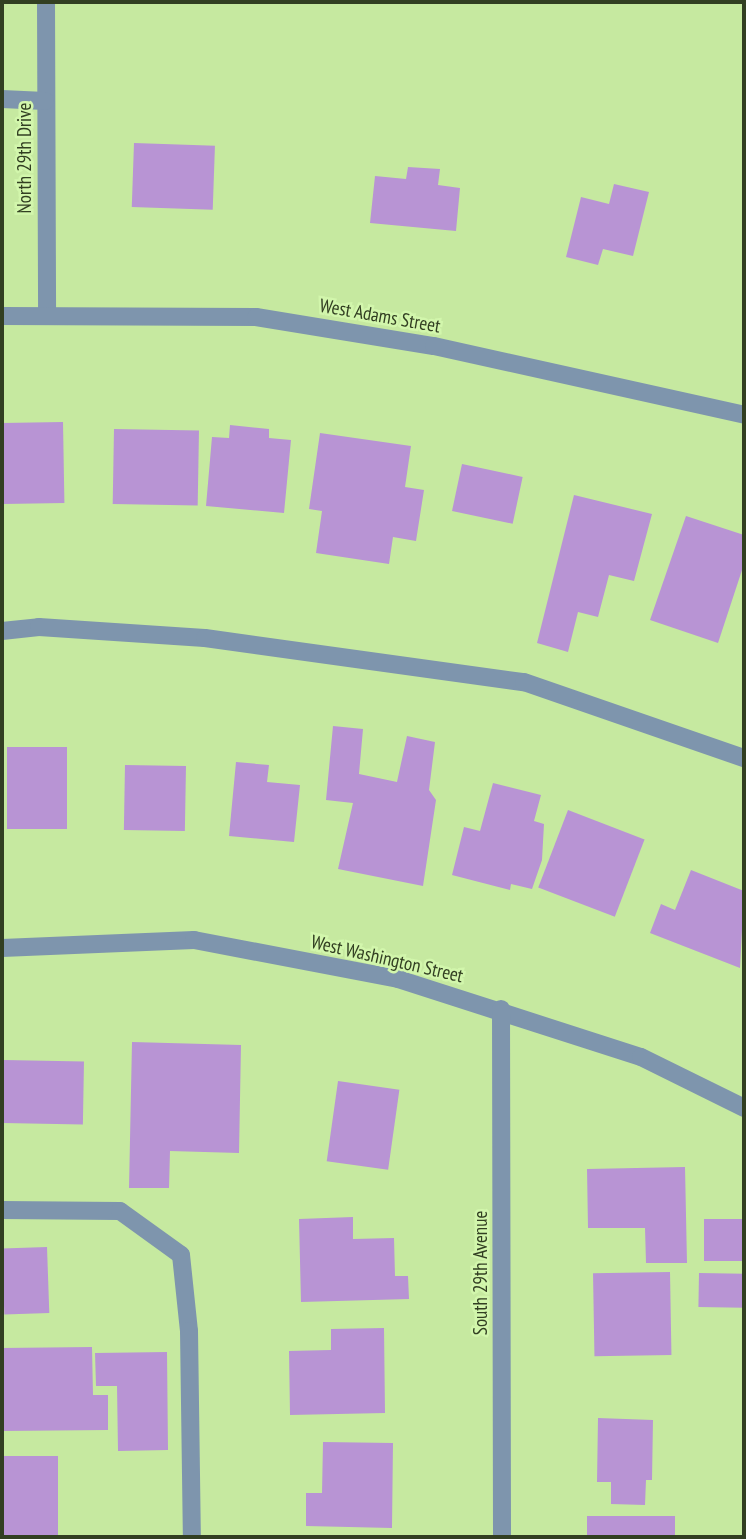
<!DOCTYPE html>
<html>
<head>
<meta charset="utf-8">
<style>
  body { margin:0 }
  #map { position:relative; width:746px; height:1539px; overflow:hidden; background:#c6e9a0; font-family:"PT Sans Narrow",sans-serif }
  div>[style] { position:absolute }
  .building>* { inset:0; background:#b894d4; transform-origin:0 0 }
  .minor>* { height:18px; margin:-9px; padding:0 9px; transform-origin:9px; border-radius:9px; background:#7e95ad }
  span { translate:-50% -50%; white-space:nowrap; text-align:center; line-height:1.15; -webkit-text-stroke:5px #d2f6ac; paint-order:stroke }
  .street-label { font-size:19px; color:#323f22 }
  .frame { position:absolute; inset:0; border:4px solid #323f22; pointer-events:none }
</style>
</head>
<body>
<div id="map">
  <div class="building">
    <div style="left:134px;top:143px;width:81px;height:64px;rotate:2deg"></div>
    <div style="clip-path:polygon(408px 167px,440px 169px,438px 185px,460px 188px,456px 231px,370px 223px,375px 176px,406px 179px)"></div>
    <div style="clip-path:polygon(614px 184px,649px 192px,633px 256px,603px 249px,598px 265px,566px 257px,581px 197px,609px 204px)"></div>
    <div style="left:63px;top:422px;width:81px;height:61px;rotate:89deg"></div>
    <div style="clip-path:polygon(230px 425px,269px 429px,269px 438px,291px 440px,284px 513px,206px 506px,212px 437px,229px 438px)"></div>
    <div style="left:114px;top:429px;width:85px;height:75px;rotate:1deg"></div>
    <div style="clip-path:polygon(320px 433px,411px 446px,405px 487px,424px 490px,416px 541px,393px 537px,389px 564px,316px 553px,322px 511px,309px 509px)"></div>
    <div style="left:462px;top:464px;width:62px;height:48px;rotate:12deg"></div>
    <div style="clip-path:polygon(574px 495px,652px 514px,634px 581px,609px 575px,598px 617px,578px 612px,568px 652px,537px 643px)"></div>
    <div style="clip-path:polygon(686px 516px,744px 535px,744px 564px,718px 643px,650px 620px)"></div>
    <div style="clip-path:polygon(333px 726px,363px 729px,359px 774px,397px 782px,407px 736px,435px 742px,429px 790px,436px 800px,423px 886px,338px 869px,353px 803px,326px 800px)"></div>
    <div style="left:7px;top:747px;width:60px;height:82px"></div>
    <div style="clip-path:polygon(236px 762px,269px 765px,267px 782px,300px 785px,294px 842px,229px 836px)"></div>
    <div style="left:125px;top:765px;width:61px;height:65px;rotate:1deg"></div>
    <div style="clip-path:polygon(493px 783px,541px 795px,534px 821px,544px 824px,542px 860px,532px 889px,511px 884px,510px 890px,452px 875px,464px 827px,480px 831px)"></div>
    <div style="left:568px;top:810px;width:82px;height:83px;rotate:21deg"></div>
    <div style="clip-path:polygon(691px 870px,744px 891px,740px 968px,650px 933px,661px 904px,675px 910px)"></div>
    <div style="clip-path:polygon(132px 1042px,241px 1045px,239px 1153px,170px 1151px,169px 1188px,129px 1188px)"></div>
    <div style="left:4px;top:1060px;width:80px;height:63px;rotate:1deg"></div>
    <div style="left:338px;top:1081px;width:62px;height:81px;rotate:8deg"></div>
    <div style="clip-path:polygon(685px 1167px,687px 1263px,646px 1263px,645px 1228px,588px 1228px,587px 1169px)"></div>
    <div style="clip-path:polygon(353px 1217px,353px 1239px,394px 1238px,395px 1276px,408px 1276px,409px 1299px,301px 1302px,299px 1219px)"></div>
    <div style="left:704px;top:1219px;width:40px;height:42px"></div>
    <div style="left:47px;top:1247px;width:66px;height:45px;rotate:88deg"></div>
    <div style="left:670px;top:1272px;width:83px;height:77px;rotate:89deg"></div>
    <div style="left:699px;top:1273px;width:45px;height:34px;rotate:1deg"></div>
    <div style="clip-path:polygon(384px 1328px,385px 1413px,290px 1415px,289px 1351px,331px 1350px,331px 1329px)"></div>
    <div style="clip-path:polygon(92px 1347px,93px 1395px,108px 1395px,108px 1430px,2px 1431px,2px 1348px)"></div>
    <div style="clip-path:polygon(167px 1352px,168px 1450px,118px 1451px,117px 1386px,96px 1386px,95px 1353px)"></div>
    <div style="clip-path:polygon(598px 1418px,653px 1420px,652px 1480px,646px 1480px,645px 1505px,611px 1504px,611px 1482px,597px 1482px)"></div>
    <div style="clip-path:polygon(323px 1442px,393px 1443px,392px 1528px,306px 1526px,306px 1493px,322px 1493px)"></div>
    <div style="left:2px;top:1456px;width:56px;height:81px"></div>
    <div style="left:675px;top:1516px;width:21px;height:88px;rotate:90deg"></div>
  </div>
  <div class="minor">
    <div style="left:46px;top:2px;width:312px;rotate:89.8deg"></div>
    <div style="left:2px;top:99px;width:43px;rotate:2.7deg"></div>
    <div style="left:2px;top:316px;width:254px;rotate:0.2deg"></div>
    <div style="left:256px;top:317px;width:180px;rotate:9.3deg"></div>
    <div style="left:434px;top:346px;width:318px;rotate:12.5deg"></div>
    <div style="left:2px;top:631px;width:37px;rotate:-6deg"></div>
    <div style="left:39px;top:627px;width:166px;rotate:3.8deg"></div>
    <div style="left:205px;top:638px;width:322px;rotate:7.9deg"></div>
    <div style="left:524px;top:682px;width:233px;rotate:19.1deg"></div>
    <div style="left:2px;top:948px;width:192px;rotate:-2.4deg"></div>
    <div style="left:194px;top:940px;width:208px;rotate:10.8deg"></div>
    <div style="left:398px;top:979px;width:255px;rotate:17.8deg"></div>
    <div style="left:641px;top:1057px;width:115px;rotate:26.3deg"></div>
    <div style="left:501px;top:1009px;width:528px;rotate:89.89deg"></div>
    <div style="left:2px;top:1210px;width:118px;rotate:0.5deg"></div>
    <div style="left:120px;top:1211px;width:75px;rotate:35.8deg"></div>
    <div style="left:181px;top:1255px;width:76px;rotate:84deg"></div>
    <div style="left:189px;top:1331px;width:206px;rotate:89.2deg"></div>
  </div>
  <div class="street-label">
    <span style="left:25px;top:158px;rotate:-90deg">North 29th Drive</span>
    <span style="left:380px;top:316px;rotate:10deg">West Adams Street</span>
    <span style="left:387px;top:959px;rotate:13deg">West Washington Street</span>
    <span style="left:481px;top:1273px;rotate:-90deg">South 29th Avenue</span>
  </div>
  <div class="frame"></div>
</div>
</body>
</html>
